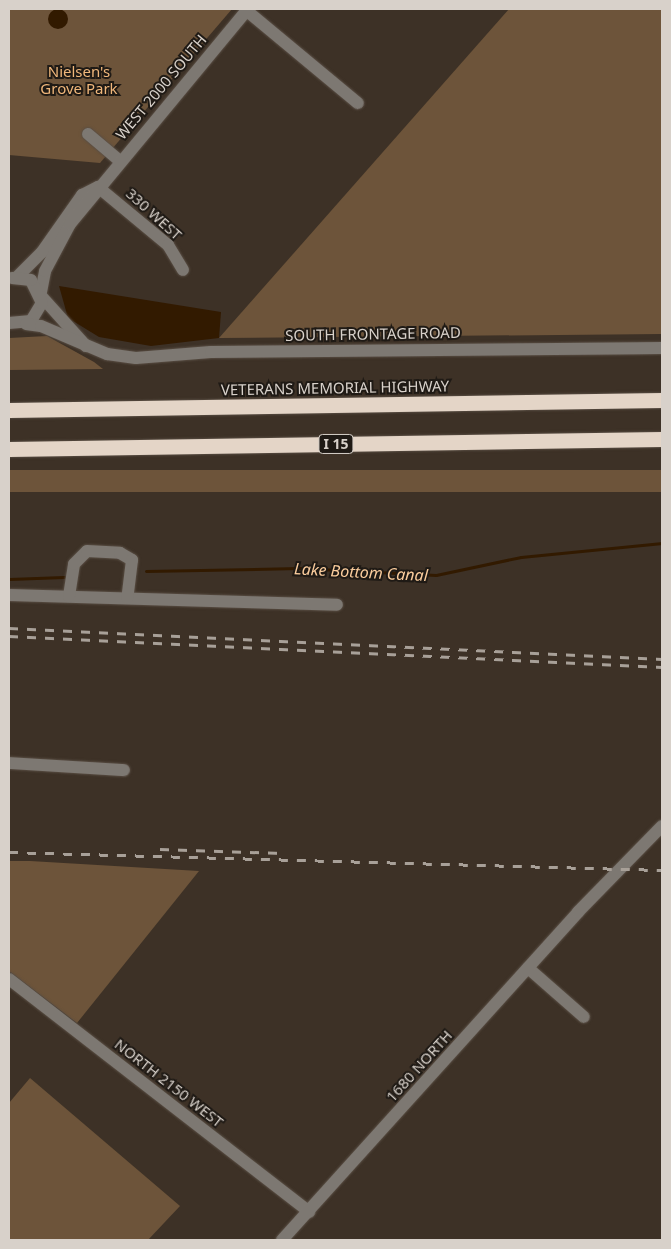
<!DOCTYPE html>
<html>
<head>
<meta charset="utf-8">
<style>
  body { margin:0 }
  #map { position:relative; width:671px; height:1249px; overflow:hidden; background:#3d3126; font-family:"Noto Sans",sans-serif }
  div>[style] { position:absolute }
  .green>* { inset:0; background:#6d543a; transform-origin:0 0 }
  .water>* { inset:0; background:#321a00 }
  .round { border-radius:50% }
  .stream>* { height:3px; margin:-1.5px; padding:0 1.5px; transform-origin:1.5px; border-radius:1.5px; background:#321a00 }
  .roads { filter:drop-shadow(0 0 1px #594e44) drop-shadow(0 0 1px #594e44) }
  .minor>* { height:12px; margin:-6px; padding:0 6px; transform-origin:6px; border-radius:6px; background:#7d7872 }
  .highway>* { height:15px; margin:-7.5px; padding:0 7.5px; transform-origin:7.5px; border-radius:7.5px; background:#e4d5c7 }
  .rail>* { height:3px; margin-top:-1.5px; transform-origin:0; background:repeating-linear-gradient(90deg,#a8a098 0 9px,transparent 0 18px) }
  span { translate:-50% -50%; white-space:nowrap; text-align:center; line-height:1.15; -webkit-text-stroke:4px #1f1a15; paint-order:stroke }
  .shield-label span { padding:1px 4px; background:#1f1a15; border:1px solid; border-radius:4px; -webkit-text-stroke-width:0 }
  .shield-label { font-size:14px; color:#d8d1ca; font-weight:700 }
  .park-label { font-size:15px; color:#f0b77b }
  .street-label { font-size:15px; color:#d8d1ca }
  .water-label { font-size:16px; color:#fbcd9d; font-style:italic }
  .frame { position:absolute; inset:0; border:10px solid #d8d1ca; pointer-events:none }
</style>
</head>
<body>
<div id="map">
  <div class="green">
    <div style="clip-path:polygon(9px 9px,232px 9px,100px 163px,9px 155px)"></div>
    <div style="clip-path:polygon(509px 9px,662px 9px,662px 334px,219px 338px)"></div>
    <div style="clip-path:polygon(47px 336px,94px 362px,103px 369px,9px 370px,9px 338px)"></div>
    <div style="left:662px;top:470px;width:22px;height:653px;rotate:90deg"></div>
    <div style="clip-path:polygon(9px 861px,30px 861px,199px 871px,77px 1023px,9px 971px)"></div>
    <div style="clip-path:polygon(30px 1078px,180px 1206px,148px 1240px,9px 1240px,9px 1103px)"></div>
  </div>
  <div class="water">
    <div class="round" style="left:48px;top:9px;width:20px;height:20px"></div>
    <div style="clip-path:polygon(59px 286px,221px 312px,219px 338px,151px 346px,99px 337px,68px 318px)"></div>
  </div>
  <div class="stream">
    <div style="left:146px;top:571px;width:153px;rotate:-1.1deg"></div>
    <div style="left:299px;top:568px;width:137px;rotate:2.9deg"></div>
    <div style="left:436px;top:575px;width:87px;rotate:-12deg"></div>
    <div style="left:521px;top:557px;width:142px;rotate:-5.7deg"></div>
    <div style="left:9px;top:579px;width:55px;rotate:-2.1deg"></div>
  </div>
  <div class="roads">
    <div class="minor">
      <div style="left:247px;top:11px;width:144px;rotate:39.7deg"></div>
      <div style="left:88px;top:134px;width:42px;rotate:40.2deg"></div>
      <div style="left:98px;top:187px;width:91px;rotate:39.6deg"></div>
      <div style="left:168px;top:245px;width:29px;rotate:59deg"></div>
      <div style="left:17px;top:277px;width:35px;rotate:-45deg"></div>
      <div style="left:42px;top:252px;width:70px;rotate:-54.9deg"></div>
      <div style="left:82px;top:195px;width:18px;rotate:-27deg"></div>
      <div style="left:41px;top:292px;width:21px;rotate:-79deg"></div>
      <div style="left:45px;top:271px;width:53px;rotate:-62deg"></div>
      <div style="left:70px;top:224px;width:279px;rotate:-50.4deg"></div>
      <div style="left:42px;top:297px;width:66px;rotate:48.1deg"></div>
      <div style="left:9px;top:323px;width:22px;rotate:-5deg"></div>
      <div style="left:31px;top:321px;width:21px;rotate:-59deg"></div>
      <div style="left:42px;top:303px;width:25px;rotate:-116deg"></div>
      <div style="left:31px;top:280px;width:19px;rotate:-174deg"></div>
      <div style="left:26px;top:324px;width:15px;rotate:8deg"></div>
      <div style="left:41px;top:326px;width:72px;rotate:23deg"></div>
      <div style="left:107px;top:354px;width:29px;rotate:8deg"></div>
      <div style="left:136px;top:358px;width:75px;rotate:-4.6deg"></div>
      <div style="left:211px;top:352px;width:451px;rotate:-0.5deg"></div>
      <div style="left:9px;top:595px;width:328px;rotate:1.7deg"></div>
      <div style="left:69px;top:596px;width:32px;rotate:-81deg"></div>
      <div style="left:74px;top:564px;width:18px;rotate:-45deg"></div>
      <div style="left:87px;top:551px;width:33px;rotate:3deg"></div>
      <div style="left:120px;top:553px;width:14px;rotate:30deg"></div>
      <div style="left:132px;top:560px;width:38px;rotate:97deg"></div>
      <div style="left:9px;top:763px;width:115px;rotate:3.5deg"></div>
      <div style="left:528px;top:968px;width:74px;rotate:41.2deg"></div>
      <div style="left:9px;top:979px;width:380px;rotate:37.8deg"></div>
      <div style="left:282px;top:1240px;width:442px;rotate:-47.9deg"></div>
      <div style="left:578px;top:912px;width:120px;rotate:-45.7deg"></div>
    </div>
    <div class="highway">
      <div style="left:9px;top:410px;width:653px;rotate:-0.88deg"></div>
      <div style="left:9px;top:449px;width:653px;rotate:-0.88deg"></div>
    </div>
  </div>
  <div class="rail">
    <div style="left:9px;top:628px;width:654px;rotate:2.72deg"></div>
    <div style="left:9px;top:636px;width:654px;rotate:2.72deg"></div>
    <div style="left:160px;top:849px;width:122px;rotate:1.9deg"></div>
    <div style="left:9px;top:852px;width:653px;rotate:1.58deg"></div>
  </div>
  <div class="shield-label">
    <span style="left:336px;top:444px">I 15</span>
  </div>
  <div class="park-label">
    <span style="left:79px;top:80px">Nielsen's<br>Grove Park</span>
  </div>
  <div class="street-label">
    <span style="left:161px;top:87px;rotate:-50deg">WEST 2000 SOUTH</span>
    <span style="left:154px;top:214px;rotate:42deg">330 WEST</span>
    <span style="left:373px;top:334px;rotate:-1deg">SOUTH FRONTAGE ROAD</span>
    <span style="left:335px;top:388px;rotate:-1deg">VETERANS MEMORIAL HIGHWAY</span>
    <span style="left:419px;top:1066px;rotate:-48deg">1680 NORTH</span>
    <span style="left:169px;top:1083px;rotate:38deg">NORTH 2150 WEST</span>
  </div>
  <div class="water-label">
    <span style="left:361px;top:572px;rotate:3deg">Lake Bottom Canal</span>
  </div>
  <div class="frame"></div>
</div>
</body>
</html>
